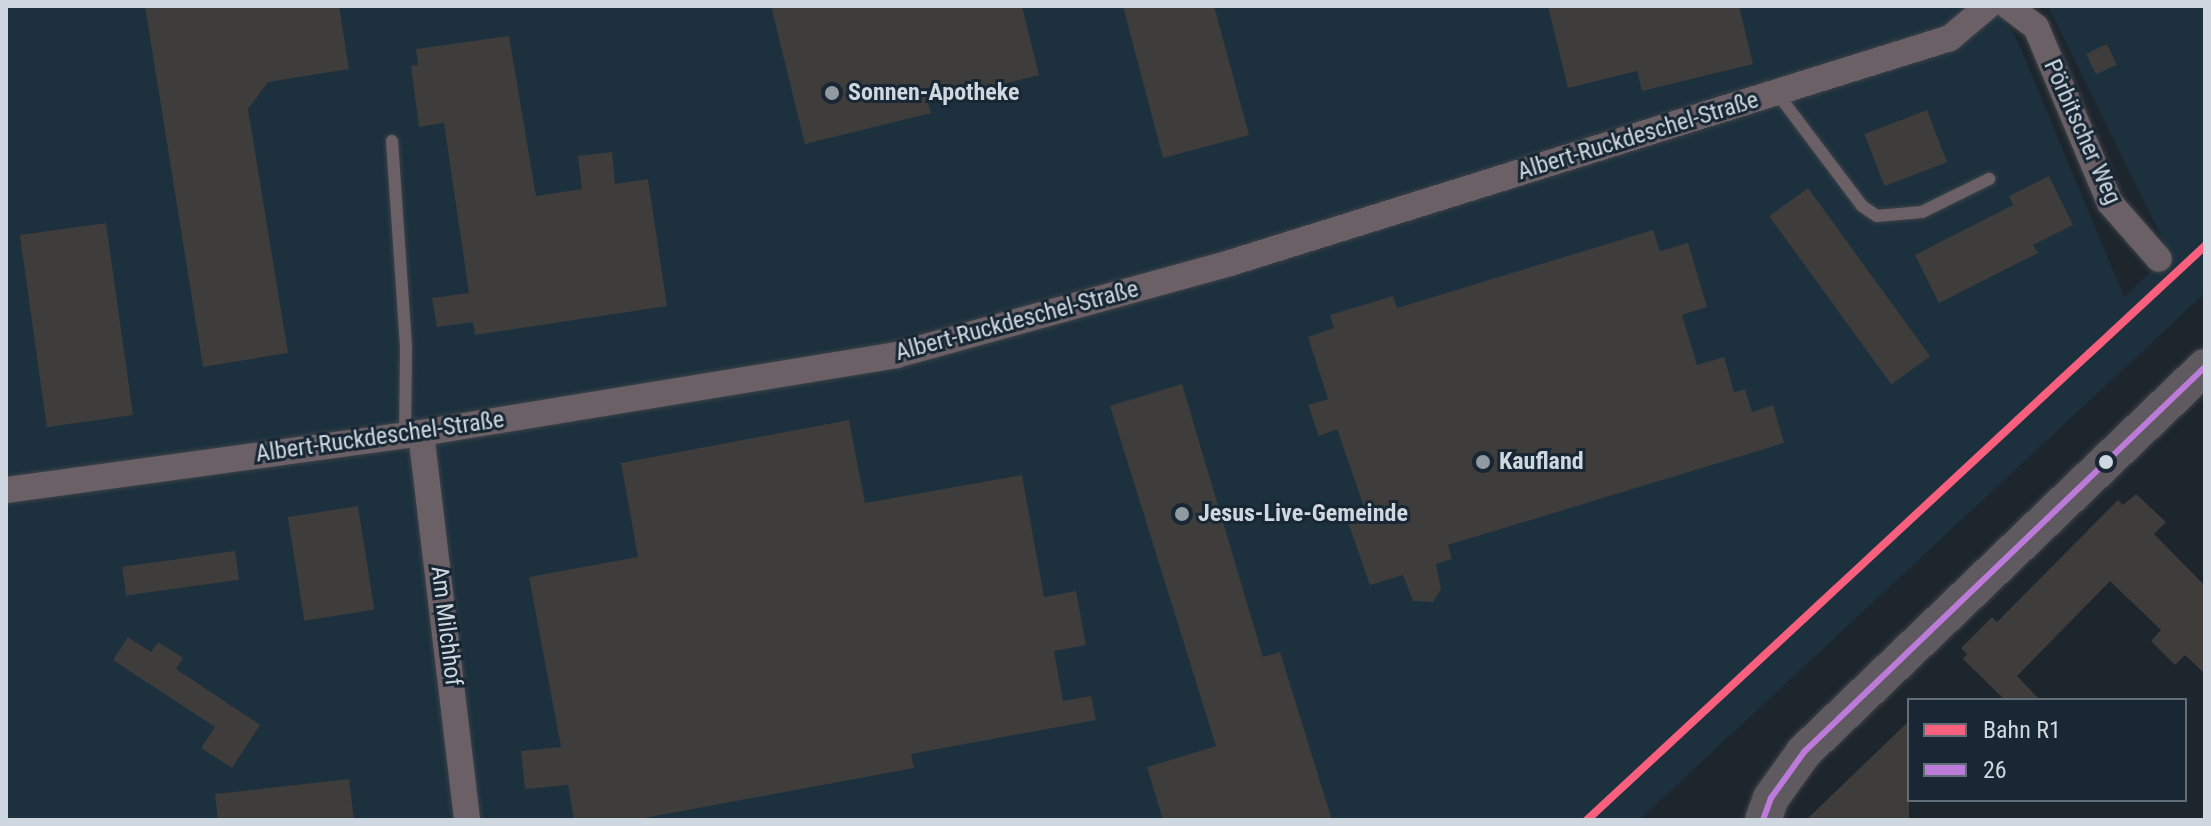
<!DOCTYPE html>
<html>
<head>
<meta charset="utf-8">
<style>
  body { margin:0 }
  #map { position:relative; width:2211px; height:826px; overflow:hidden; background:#1e262d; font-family:"Roboto Condensed",sans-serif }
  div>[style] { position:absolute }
  .built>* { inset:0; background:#1c303e }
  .building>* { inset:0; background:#3e3d3b; transform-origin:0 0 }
  .roads { filter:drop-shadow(0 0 2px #3c4248) drop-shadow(0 0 2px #3c4248) }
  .lane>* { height:12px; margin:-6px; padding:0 6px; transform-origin:6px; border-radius:6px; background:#6a6066 }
  .street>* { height:26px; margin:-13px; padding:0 13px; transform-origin:13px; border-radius:13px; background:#6a6066 }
  .secondary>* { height:36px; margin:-18px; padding:0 18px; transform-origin:18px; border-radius:18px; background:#5f5960 }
  .bus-1>* { height:6px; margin:-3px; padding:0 3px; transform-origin:3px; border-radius:3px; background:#bd7bd9 }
  .rail-1>* { height:8px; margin:-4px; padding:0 4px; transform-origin:4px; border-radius:4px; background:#f8607d }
  .dots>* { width:22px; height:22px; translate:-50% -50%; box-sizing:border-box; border:4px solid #182733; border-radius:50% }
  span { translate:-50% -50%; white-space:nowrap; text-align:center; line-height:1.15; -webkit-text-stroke:6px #182733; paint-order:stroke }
  .poi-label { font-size:24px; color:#cfd8e0; font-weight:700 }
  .left { translate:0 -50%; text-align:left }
  .street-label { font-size:24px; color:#cfd8e0 }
  .frame { position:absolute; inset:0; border:8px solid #cfd8e0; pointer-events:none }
  .legend { position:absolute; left:1907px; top:698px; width:280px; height:104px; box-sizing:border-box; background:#182733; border:2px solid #616e78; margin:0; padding:10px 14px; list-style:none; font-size:24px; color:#cfd8e0 }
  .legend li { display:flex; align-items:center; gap:16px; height:40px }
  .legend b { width:40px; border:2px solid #616e78 }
</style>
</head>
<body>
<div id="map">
  <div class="built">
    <div style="clip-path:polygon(6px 6px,1996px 6px,2017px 40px,2124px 297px,2170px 254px,2048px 6px,2205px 6px,2205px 293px,1639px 820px,6px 820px)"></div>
  </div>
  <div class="building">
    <div style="clip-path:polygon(145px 6px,339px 6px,349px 69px,268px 82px,248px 109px,288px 353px,203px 367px)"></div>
    <div style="clip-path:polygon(771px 6px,1022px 6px,1039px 75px,928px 103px,931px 113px,805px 144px)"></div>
    <div style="clip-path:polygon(1123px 6px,1214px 6px,1249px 135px,1163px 158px)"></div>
    <div style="clip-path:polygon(1548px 6px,1739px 6px,1753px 64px,1642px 91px,1637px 71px,1568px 88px)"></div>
    <div style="clip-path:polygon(509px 36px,536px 196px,582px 189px,578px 156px,612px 152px,615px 184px,648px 179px,667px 306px,475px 335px,473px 322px,437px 327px,432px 298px,469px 293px,444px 123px,419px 127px,411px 66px,418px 65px,416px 49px)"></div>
    <div style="left:2107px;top:44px;width:23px;height:23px;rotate:65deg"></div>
    <div style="left:1927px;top:110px;width:56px;height:67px;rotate:69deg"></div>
    <div style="clip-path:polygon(2049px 176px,2073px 225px,2033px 245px,2038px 253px,1939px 303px,1915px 255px,2013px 205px,2009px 196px)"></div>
    <div style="left:1808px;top:188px;width:208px;height:48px;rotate:54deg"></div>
    <div style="left:106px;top:223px;width:194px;height:87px;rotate:82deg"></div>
    <div style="clip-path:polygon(1653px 230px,1660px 251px,1688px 243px,1707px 307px,1682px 315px,1697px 365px,1724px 357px,1734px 392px,1745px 389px,1752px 412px,1773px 405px,1784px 443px,1448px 545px,1452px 559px,1436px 564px,1441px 589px,1433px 602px,1413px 601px,1403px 575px,1370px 585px,1345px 514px,1364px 507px,1337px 429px,1319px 436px,1308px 405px,1328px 399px,1308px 337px,1334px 328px,1330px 315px,1393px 296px,1397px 308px)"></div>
    <div style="clip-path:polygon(1182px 384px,1263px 657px,1280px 652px,1332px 820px,1163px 820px,1147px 767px,1216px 746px,1110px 406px)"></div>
    <div style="clip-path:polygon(849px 420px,865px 503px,1022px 475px,1044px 597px,1076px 591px,1086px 645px,1054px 651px,1063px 701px,1091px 696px,1096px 720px,911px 754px,914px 768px,634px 820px,574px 820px,568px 785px,525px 789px,521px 751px,561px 747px,529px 577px,638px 557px,621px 463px)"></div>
    <div style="clip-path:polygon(2136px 494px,2166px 522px,2154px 534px,2205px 586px,2205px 674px,2185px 655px,2175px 665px,2151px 641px,2161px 630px,2110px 581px,2017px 676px,2040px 700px,2005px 700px,1963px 659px,1967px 654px,1961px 648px,1992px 617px,1997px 622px,2118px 500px,2123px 505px)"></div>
    <div style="left:358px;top:506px;width:105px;height:71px;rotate:81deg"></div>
    <div style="left:235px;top:551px;width:29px;height:114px;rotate:82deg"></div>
    <div style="clip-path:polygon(128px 637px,151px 652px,158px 642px,183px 658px,176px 669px,260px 725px,232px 768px,201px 748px,215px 727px,113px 660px)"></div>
    <div style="clip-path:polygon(1909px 721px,1909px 820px,1806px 820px)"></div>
    <div style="clip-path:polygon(349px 779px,354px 820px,218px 820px,215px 794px)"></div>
  </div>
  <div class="roads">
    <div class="lane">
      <div style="left:1777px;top:93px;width:141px;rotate:53deg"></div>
      <div style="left:1862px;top:206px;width:18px;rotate:34deg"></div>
      <div style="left:1877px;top:216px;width:45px;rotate:-5.1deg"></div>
      <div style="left:1922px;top:212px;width:75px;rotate:-26.2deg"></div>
      <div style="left:392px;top:141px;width:205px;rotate:86.1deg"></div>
      <div style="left:406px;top:346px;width:89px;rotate:90.6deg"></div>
    </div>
    <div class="street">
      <div style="left:2008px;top:6px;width:35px;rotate:37deg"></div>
      <div style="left:2036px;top:27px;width:191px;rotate:67.2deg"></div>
      <div style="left:2110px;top:203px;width:74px;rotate:48.8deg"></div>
      <div style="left:421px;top:433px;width:390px;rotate:83.2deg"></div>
      <div style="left:6px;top:490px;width:419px;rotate:-7.8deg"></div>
      <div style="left:421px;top:433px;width:481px;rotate:-9.3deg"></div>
      <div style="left:896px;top:355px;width:346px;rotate:-15.4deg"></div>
      <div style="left:1230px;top:263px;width:754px;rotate:-17.35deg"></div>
      <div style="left:1950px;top:38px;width:50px;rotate:-40.1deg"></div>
    </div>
    <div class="secondary">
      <div style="left:1763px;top:820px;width:23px;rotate:-70deg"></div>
      <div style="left:1771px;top:798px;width:57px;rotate:-54.3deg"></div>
      <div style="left:1804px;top:752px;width:556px;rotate:-43.83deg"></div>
    </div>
  </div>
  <div class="bus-1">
    <div style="left:1763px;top:820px;width:23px;rotate:-70deg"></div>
    <div style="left:1771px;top:798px;width:57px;rotate:-54.3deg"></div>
    <div style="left:1804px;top:752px;width:556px;rotate:-43.83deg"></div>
  </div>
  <div class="rail-1">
    <div style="left:1587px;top:820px;width:843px;rotate:-42.89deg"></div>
  </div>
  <div class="dots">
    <div style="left:832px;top:93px;background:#919aa1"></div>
    <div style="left:1483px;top:462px;background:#919aa1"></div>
    <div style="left:2106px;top:462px;background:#cfd8e0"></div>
    <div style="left:1182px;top:514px;background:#919aa1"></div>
  </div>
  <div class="poi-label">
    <span class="left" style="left:848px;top:93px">Sonnen-Apotheke</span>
    <span class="left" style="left:1499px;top:462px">Kaufland</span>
    <span class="left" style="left:1198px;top:514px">Jesus-Live-Gemeinde</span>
  </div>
  <div class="street-label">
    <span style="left:2082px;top:132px;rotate:66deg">Pörbitscher Weg</span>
    <span style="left:1638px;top:136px;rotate:-17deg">Albert-Ruckdeschel-Straße</span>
    <span style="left:1017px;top:321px;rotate:-15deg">Albert-Ruckdeschel-Straße</span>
    <span style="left:380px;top:437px;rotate:-8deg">Albert-Ruckdeschel-Straße</span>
    <span style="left:446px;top:626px;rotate:83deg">Am Milchhof</span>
  </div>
  <div class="frame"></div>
  <ul class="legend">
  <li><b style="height:10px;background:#f8607d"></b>Bahn R1</li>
  <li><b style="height:10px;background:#bd7bd9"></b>26</li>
  </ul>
</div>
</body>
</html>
